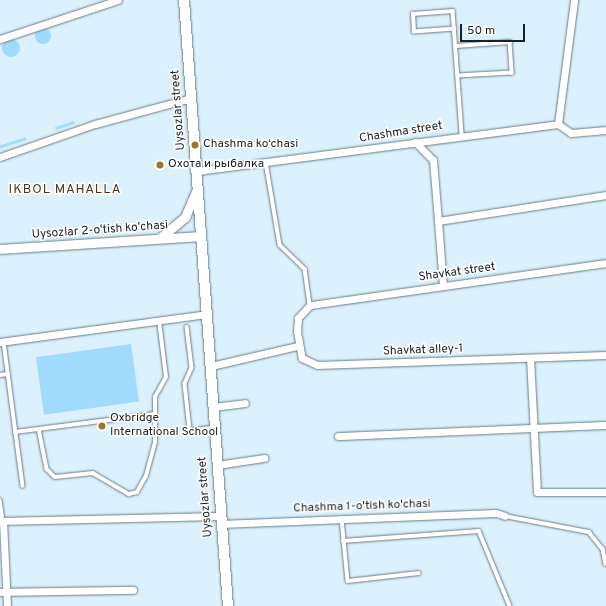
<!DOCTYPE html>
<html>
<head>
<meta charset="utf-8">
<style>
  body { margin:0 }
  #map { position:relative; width:606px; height:606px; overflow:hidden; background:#dbf1fd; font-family:Overpass,sans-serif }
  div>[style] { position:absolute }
  .green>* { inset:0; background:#a0dbfd; transform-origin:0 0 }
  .round { border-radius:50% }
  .roads { filter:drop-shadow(0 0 1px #697c88) drop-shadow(0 0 1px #697c88) }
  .service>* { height:3.5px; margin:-1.75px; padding:0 1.75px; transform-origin:1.75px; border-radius:1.75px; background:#fff }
  .minor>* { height:7px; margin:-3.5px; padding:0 3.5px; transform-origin:3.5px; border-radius:3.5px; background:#fff }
  .tertiary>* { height:9px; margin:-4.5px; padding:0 4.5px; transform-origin:4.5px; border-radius:4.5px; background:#fff }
  .secondary>* { height:10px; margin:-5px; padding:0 5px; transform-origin:5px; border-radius:5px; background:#fff }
  .dots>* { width:11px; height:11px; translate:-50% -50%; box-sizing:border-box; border:2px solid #fff; border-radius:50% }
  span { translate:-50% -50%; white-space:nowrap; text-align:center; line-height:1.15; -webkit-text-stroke:3px #fff; paint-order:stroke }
  .street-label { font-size:12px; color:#192126 }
  .poi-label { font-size:12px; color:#192126 }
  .left { translate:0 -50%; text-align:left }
  .neighbourhood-label { font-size:13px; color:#4a3811; letter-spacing:1px }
  .scale { position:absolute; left:460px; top:24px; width:65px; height:18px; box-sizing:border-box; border:2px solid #192126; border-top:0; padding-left:5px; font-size:12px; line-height:14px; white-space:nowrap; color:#192126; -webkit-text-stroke:3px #fff; paint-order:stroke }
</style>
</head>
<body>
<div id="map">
  <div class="green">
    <div class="round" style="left:35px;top:28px;width:16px;height:16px"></div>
    <div class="round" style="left:2px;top:39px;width:18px;height:18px"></div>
    <div style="left:74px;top:121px;width:3px;height:20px;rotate:72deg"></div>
    <div style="left:26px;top:137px;width:3px;height:28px;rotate:72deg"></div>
    <div style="left:131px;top:344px;width:58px;height:96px;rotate:82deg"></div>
  </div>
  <div class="roads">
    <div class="service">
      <div style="left:455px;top:29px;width:41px;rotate:175.8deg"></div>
      <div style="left:414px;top:32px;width:18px;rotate:-93deg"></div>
      <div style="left:413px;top:14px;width:40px;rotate:-4.3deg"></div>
      <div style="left:453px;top:11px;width:123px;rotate:85.8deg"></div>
      <div style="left:456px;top:46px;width:54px;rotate:-4.2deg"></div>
      <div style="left:510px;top:42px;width:31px;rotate:86deg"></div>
      <div style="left:512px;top:73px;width:54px;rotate:176.8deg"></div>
      <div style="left:266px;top:162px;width:84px;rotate:80.4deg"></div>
      <div style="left:280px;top:245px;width:35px;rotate:44deg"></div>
      <div style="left:305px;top:269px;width:36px;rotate:82deg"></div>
      <div style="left:187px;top:327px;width:41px;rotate:83deg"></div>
      <div style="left:192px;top:368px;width:17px;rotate:114deg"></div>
      <div style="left:185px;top:384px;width:46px;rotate:83.8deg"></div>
      <div style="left:190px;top:430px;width:23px;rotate:-5deg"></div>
      <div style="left:4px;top:342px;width:145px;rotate:82.5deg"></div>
      <div style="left:0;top:375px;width:8px;rotate:-7deg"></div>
      <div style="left:39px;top:429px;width:41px;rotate:78.7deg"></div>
      <div style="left:47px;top:469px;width:11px;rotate:45deg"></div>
      <div style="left:55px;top:477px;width:38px;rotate:-6deg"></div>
      <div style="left:93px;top:473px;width:42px;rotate:30.3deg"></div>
      <div style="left:129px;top:494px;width:8px;rotate:-14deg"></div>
      <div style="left:137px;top:492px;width:18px;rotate:-61deg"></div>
      <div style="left:146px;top:476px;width:35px;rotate:-75deg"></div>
      <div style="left:155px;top:442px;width:45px;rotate:-90deg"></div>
      <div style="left:155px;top:397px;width:23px;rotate:-61deg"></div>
      <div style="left:166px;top:377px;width:56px;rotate:-97.1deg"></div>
      <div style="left:15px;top:432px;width:141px;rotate:-7.3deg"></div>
      <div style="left:0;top:500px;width:21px;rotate:82deg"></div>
      <div style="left:505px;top:516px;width:86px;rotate:10.8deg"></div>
      <div style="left:589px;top:532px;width:22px;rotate:51deg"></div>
      <div style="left:603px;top:549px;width:15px;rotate:79deg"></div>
      <div style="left:342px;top:519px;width:62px;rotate:84.5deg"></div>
      <div style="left:348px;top:581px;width:71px;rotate:-6.4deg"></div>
      <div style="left:343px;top:541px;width:136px;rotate:-4.2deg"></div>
      <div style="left:479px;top:531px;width:81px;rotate:67.5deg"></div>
    </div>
    <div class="minor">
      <div style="left:0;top:39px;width:124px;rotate:-18.3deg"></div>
      <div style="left:558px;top:124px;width:125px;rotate:-82.6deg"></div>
      <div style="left:415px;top:142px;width:25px;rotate:45deg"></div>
      <div style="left:433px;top:160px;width:61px;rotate:85.3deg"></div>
      <div style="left:438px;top:221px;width:170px;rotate:-8.8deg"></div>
      <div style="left:0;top:157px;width:101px;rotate:-19.2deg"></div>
      <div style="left:95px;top:124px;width:99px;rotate:-15.2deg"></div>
      <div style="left:197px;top:171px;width:364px;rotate:-7.4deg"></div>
      <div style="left:558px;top:124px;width:16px;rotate:35deg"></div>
      <div style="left:571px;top:133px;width:35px;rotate:-5deg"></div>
      <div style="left:438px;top:221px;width:65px;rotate:85.6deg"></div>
      <div style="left:606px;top:263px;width:299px;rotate:171.9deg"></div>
      <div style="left:310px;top:305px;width:18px;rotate:133deg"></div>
      <div style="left:298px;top:318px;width:13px;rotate:94deg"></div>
      <div style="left:297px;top:331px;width:27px;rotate:80deg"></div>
      <div style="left:302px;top:358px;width:17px;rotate:25deg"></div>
      <div style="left:317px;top:365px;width:289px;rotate:-2deg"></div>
      <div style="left:0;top:342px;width:210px;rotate:-7.7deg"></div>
      <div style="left:530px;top:358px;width:134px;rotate:87deg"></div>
      <div style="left:537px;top:492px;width:69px"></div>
      <div style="left:211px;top:366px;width:88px;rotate:-13.1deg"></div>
      <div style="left:213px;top:407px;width:32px;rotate:-7deg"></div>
      <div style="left:338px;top:436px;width:268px;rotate:-2.4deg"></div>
      <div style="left:217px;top:465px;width:48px;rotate:-8.5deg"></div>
      <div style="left:0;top:521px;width:219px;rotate:-1.3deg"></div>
      <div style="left:3px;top:521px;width:85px;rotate:87.3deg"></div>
      <div style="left:220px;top:524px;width:276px;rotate:-2.3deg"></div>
      <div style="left:496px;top:513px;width:9px;rotate:18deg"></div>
      <div style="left:0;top:592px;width:133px;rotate:-0.9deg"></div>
    </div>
    <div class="tertiary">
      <div style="left:160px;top:238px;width:33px;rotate:-40deg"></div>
      <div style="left:185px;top:217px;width:30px;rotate:-67deg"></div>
      <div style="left:0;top:249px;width:201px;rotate:-3.7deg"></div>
    </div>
    <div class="secondary">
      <div style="left:184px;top:0;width:608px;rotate:85.85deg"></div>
    </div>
  </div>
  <div class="dots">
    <div style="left:195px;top:145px;background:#9d7824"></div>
    <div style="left:160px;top:165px;background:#9d7824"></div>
    <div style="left:102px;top:426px;background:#9d7824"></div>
  </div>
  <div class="street-label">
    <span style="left:179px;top:110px;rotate:-94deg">Uysozlar street</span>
    <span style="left:401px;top:133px;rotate:-9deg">Chashma street</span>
    <span style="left:100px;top:231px;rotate:-4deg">Uysozlar 2-o'tish ko'chasi</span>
    <span style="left:457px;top:273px;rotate:-8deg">Shavkat street</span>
    <span style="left:423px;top:351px;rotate:-2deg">Shavkat alley-1</span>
    <span style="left:206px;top:497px;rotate:-94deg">Uysozlar street</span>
    <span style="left:362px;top:507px;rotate:-2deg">Chashma 1-o'tish ko'chasi</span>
  </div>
  <div class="poi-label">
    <span class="left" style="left:203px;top:145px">Chashma ko‘chasi</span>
    <span class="left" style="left:168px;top:165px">Охота и рыбалка</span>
    <span class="left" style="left:110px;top:426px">Oxbridge<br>International School</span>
  </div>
  <div class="neighbourhood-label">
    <span style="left:65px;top:190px">IKBOL MAHALLA</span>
  </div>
  <div class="scale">50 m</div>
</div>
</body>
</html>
